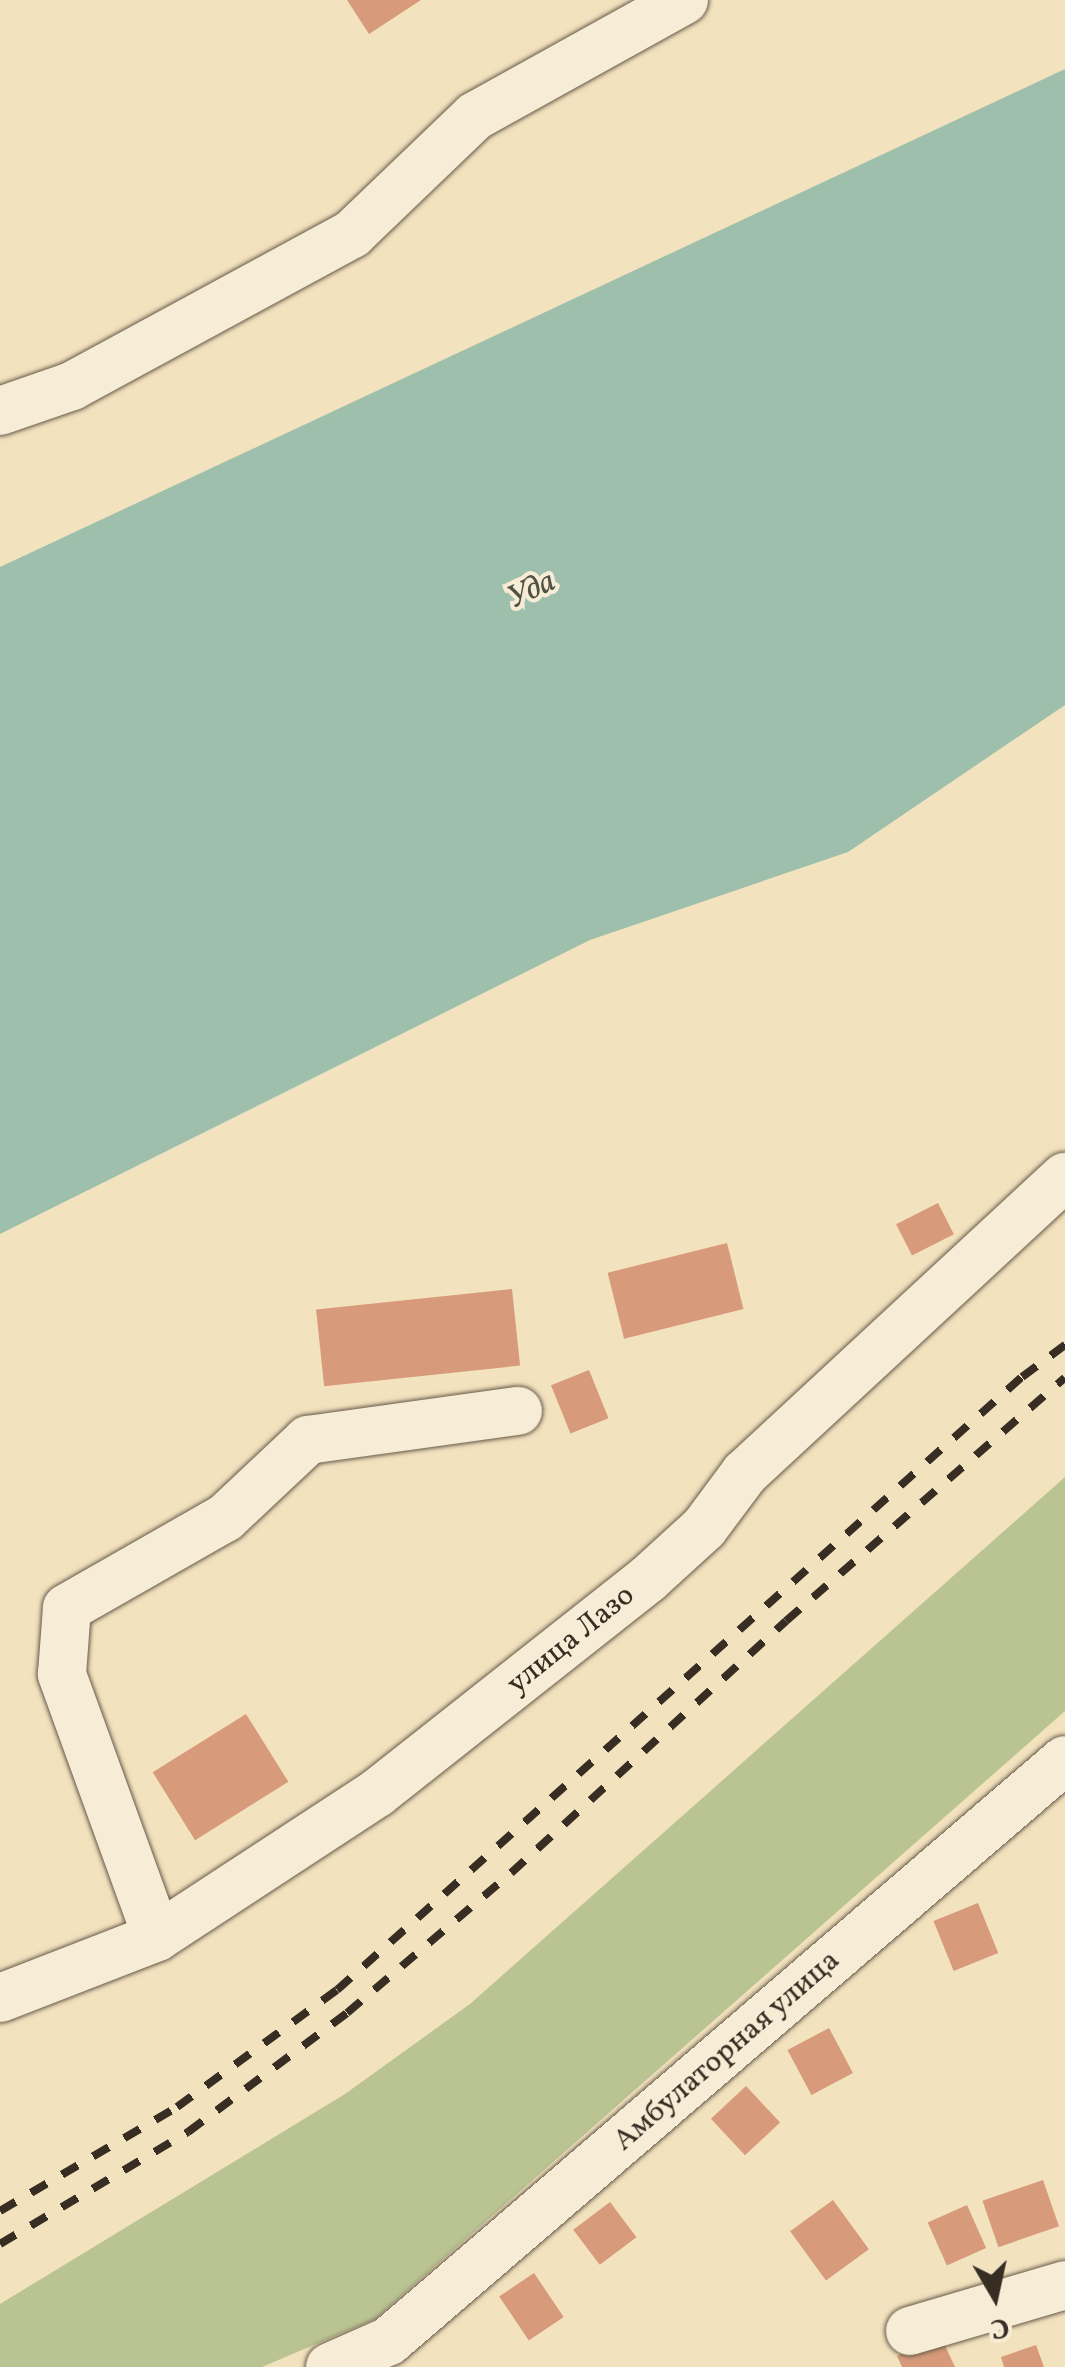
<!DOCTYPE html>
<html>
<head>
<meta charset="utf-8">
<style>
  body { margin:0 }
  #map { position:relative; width:1065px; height:2367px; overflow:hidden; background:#f3e2be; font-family:Vollkorn,serif }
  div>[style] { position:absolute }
  .green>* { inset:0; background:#bac392 }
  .water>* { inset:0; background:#9dbfab }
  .building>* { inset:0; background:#d79a7b; transform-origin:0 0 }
  .roads { filter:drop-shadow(0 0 2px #665a4a) drop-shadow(0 0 2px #665a4a) }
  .minor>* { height:48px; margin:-24px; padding:0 24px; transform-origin:24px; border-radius:24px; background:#f7ecd5 }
  .rail>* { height:8px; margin-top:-4px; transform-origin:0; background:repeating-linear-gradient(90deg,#372d23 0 18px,transparent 0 36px) }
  span { translate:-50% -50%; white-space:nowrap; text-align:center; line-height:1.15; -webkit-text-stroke:8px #f7ecd5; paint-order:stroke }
  .street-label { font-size:30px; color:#372d23 }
  .water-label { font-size:32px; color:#505245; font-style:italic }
  .north { position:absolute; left:945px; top:2247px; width:100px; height:100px; -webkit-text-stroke:8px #f7ecd5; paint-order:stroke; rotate:171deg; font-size:28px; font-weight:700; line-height:40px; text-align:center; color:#372d23 }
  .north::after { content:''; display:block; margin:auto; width:35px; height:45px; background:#372d23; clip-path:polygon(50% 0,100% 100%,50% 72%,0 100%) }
</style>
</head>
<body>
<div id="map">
  <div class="green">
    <div style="clip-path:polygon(1065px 1477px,1065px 1711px,375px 2319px,262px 2367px,0 2367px,0 2304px,345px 2094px,470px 2004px)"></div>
  </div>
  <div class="water">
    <div style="clip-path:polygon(1065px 69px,1065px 705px,848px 852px,590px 940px,0 1234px,0 567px)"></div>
  </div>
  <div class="building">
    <div style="clip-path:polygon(347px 0,421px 0,369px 34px)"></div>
    <div style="left:938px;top:1203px;width:35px;height:47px;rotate:63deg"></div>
    <div style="left:727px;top:1243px;width:68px;height:123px;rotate:76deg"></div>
    <div style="left:512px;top:1289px;width:77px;height:197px;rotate:84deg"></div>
    <div style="left:589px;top:1370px;width:52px;height:41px;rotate:68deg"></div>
    <div style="left:246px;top:1714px;width:80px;height:110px;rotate:58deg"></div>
    <div style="left:978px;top:1903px;width:54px;height:48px;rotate:68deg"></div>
    <div style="left:829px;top:2028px;width:51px;height:47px;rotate:62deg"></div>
    <div style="left:746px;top:2086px;width:50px;height:48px;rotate:47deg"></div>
    <div style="left:1043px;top:2180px;width:49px;height:64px;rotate:71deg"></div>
    <div style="left:833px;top:2200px;width:61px;height:53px;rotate:54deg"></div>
    <div style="left:610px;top:2202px;width:44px;height:46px;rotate:53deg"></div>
    <div style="left:967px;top:2205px;width:47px;height:43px;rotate:66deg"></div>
    <div style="left:534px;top:2273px;width:53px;height:42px;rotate:56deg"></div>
    <div style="clip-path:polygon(940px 2335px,955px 2367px,902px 2367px,897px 2356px)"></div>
    <div style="clip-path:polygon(1036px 2345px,1044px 2367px,1004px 2367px,1001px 2357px)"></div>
  </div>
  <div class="roads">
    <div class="minor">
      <div style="left:0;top:411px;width:76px;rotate:-19.1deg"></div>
      <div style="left:72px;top:386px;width:319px;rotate:-28.5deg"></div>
      <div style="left:352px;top:234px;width:170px;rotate:-43.8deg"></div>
      <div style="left:475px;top:116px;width:239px;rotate:-29deg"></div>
      <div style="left:157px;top:1937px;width:280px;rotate:-109.9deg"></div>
      <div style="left:62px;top:1674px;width:66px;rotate:-85.7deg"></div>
      <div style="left:67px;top:1608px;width:182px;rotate:-29.7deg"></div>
      <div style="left:225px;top:1518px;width:114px;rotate:-43.2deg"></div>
      <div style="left:308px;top:1440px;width:212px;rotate:-7.9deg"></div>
      <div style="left:0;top:1998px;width:168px;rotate:-21.2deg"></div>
      <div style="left:157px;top:1937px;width:263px;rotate:-33.2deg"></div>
      <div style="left:377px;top:1793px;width:345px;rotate:-38.3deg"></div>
      <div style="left:648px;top:1579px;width:76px;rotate:-42.3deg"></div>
      <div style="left:704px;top:1528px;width:69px;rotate:-53.3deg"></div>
      <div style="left:745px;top:1473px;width:436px;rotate:-42.8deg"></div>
      <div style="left:910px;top:2331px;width:162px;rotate:-16.5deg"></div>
      <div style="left:330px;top:2367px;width:64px;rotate:-23.8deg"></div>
      <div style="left:389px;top:2341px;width:891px;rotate:-40.68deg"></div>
    </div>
  </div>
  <div class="rail">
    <div style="left:0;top:2211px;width:205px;rotate:-30.4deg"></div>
    <div style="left:177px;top:2107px;width:198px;rotate:-36.2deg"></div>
    <div style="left:337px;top:1990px;width:919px;rotate:-41.83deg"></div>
    <div style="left:1022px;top:1377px;width:54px;rotate:-36.7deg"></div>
    <div style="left:0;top:2244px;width:219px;rotate:-30.8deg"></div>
    <div style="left:188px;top:2132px;width:199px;rotate:-36.8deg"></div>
    <div style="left:347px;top:2013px;width:216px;rotate:-40.5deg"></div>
    <div style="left:511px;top:1873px;width:373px;rotate:-42.5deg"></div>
    <div style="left:786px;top:1621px;width:370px;rotate:-41.1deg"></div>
  </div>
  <div class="street-label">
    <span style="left:571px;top:1640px;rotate:-39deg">улица Лазо</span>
    <span style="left:727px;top:2051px;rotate:-41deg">Амбулаторная улица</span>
  </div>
  <div class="water-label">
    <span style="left:532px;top:591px;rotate:-25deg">Уда</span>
  </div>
  <div class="north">С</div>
</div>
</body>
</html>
